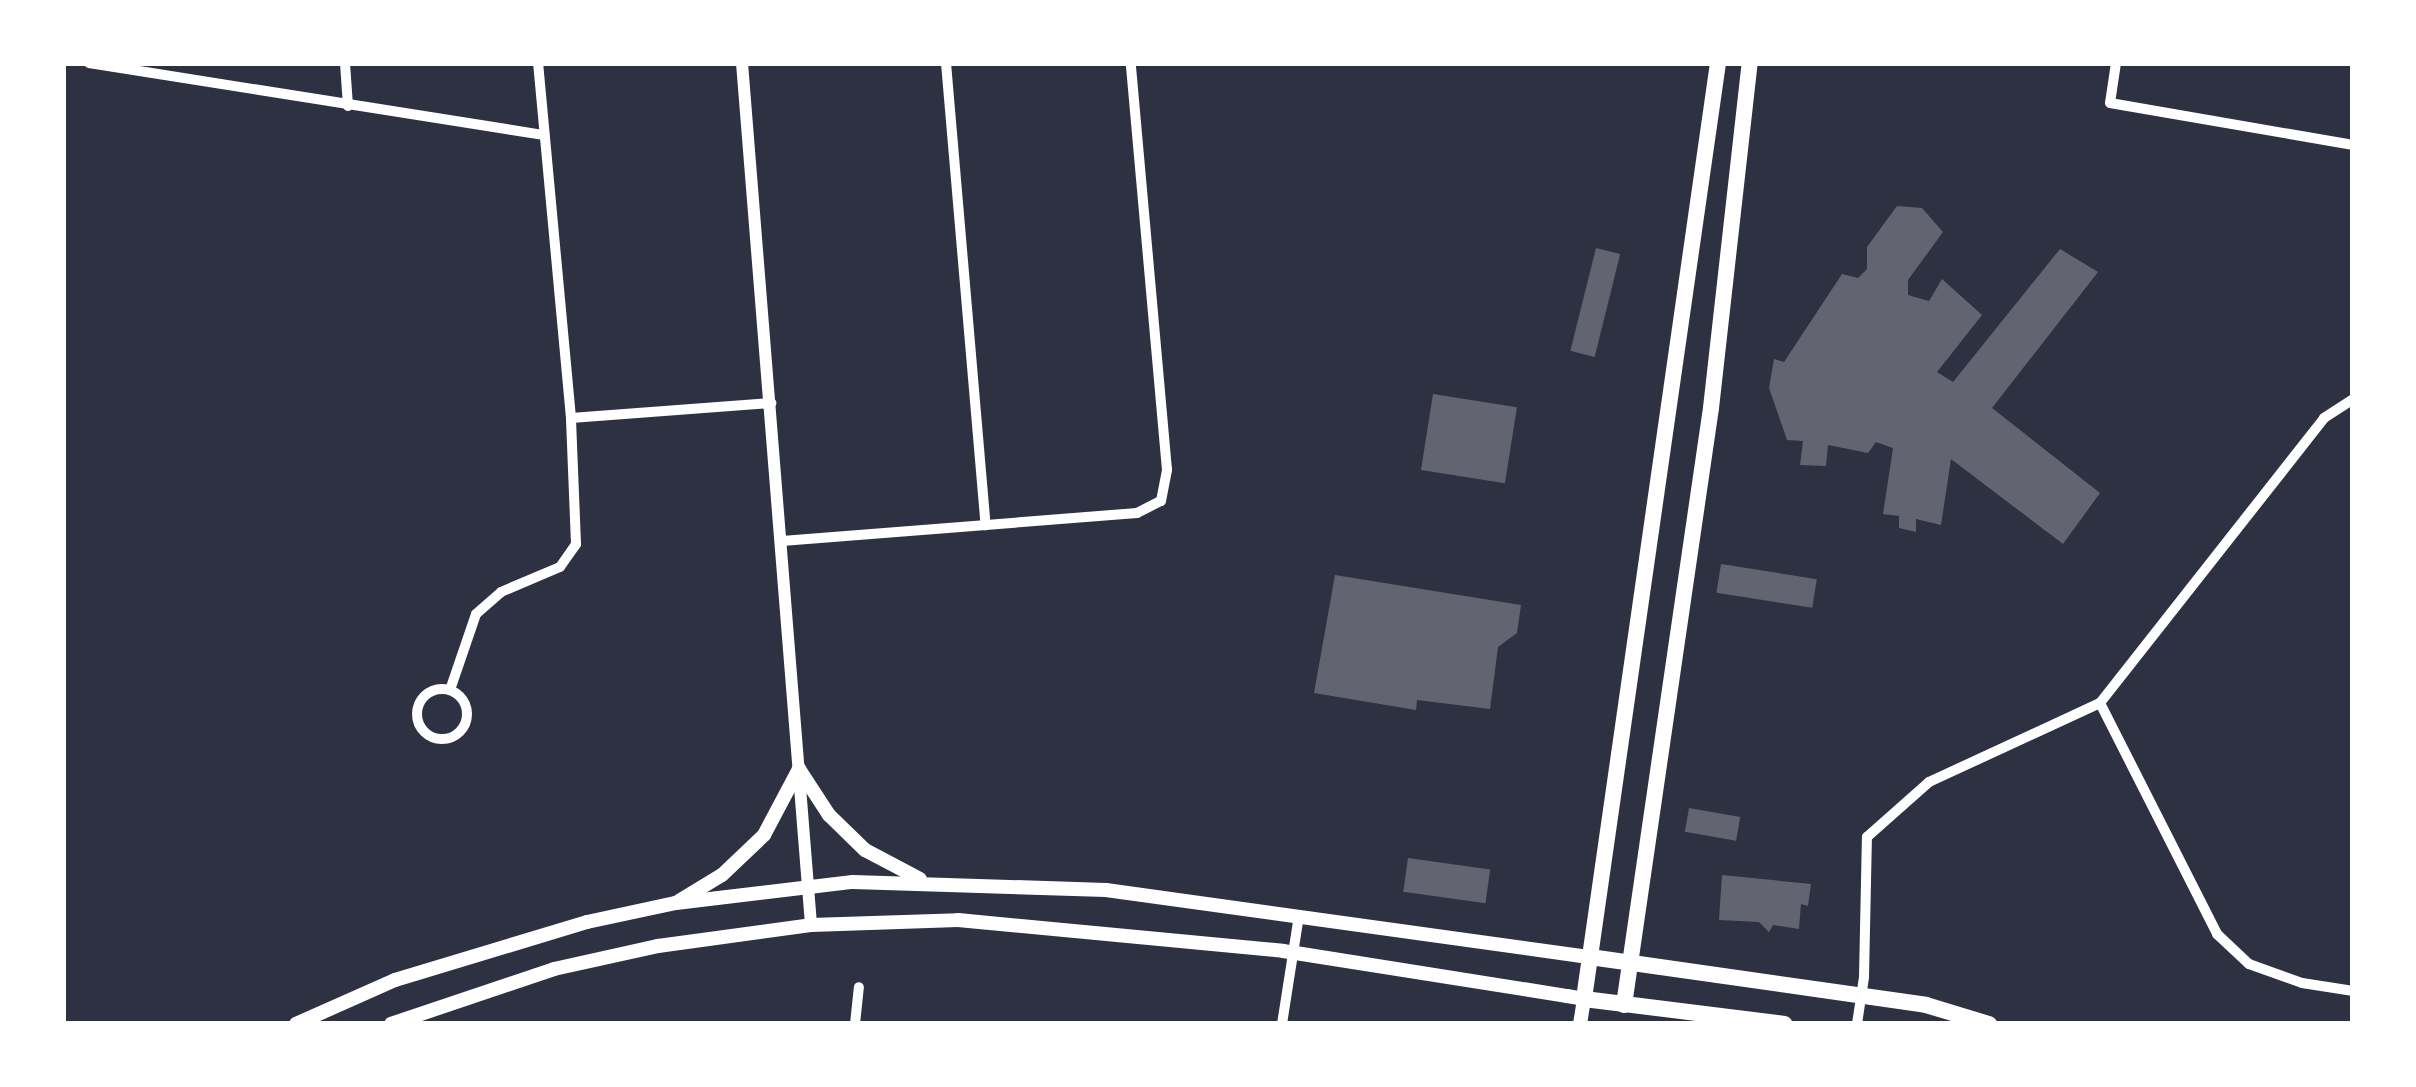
<!DOCTYPE html>
<html>
<head>
<meta charset="utf-8">
<style>
  body { margin:0 }
  #map { position:relative; width:2416px; height:1087px; overflow:hidden; background:#2d3142; font-family:"Varela Round",sans-serif }
  div>[style] { position:absolute }
  .building>* { inset:0; background:#626471; transform-origin:0 0 }
  .minor>* { height:10px; margin:-5px; padding:0 5px; transform-origin:5px; border-radius:5px; background:#fff }
  .minor>.ring { margin:-5px; padding:0; box-sizing:content-box; background:none; border:10px solid #fff; border-radius:50% }
  .tertiary>* { height:12px; margin:-6px; padding:0 6px; transform-origin:6px; border-radius:6px; background:#fff }
  .secondary>* { height:14px; margin:-7px; padding:0 7px; transform-origin:7px; border-radius:7px; background:#fff }
  .primary>* { height:16px; margin:-8px; padding:0 8px; transform-origin:8px; border-radius:8px; background:#fff }
  span { translate:-50% -50%; white-space:nowrap; text-align:center; line-height:1.15; -webkit-text-stroke:9px #fff; paint-order:stroke }
  .frame { position:absolute; inset:0; border:66px solid #fff; pointer-events:none }
</style>
</head>
<body>
<div id="map">
  <div class="building">
    <div style="clip-path:polygon(1897px 206px,1922px 208px,1943px 232px,1908px 280px,1908px 295px,1929px 301px,1942px 279px,1982px 315px,1937px 372px,1953px 382px,2060px 249px,2098px 272px,1992px 408px,2100px 493px,2063px 544px,1951px 459px,1941px 525px,1916px 519px,1916px 532px,1899px 528px,1899px 516px,1883px 514px,1893px 448px,1876px 442px,1868px 453px,1828px 445px,1826px 466px,1800px 465px,1803px 441px,1787px 440px,1769px 388px,1774px 359px,1784px 362px,1842px 274px,1858px 278px,1867px 269px,1867px 247px)"></div>
    <div style="left:1596px;top:248px;width:25px;height:106px;rotate:14deg"></div>
    <div style="left:1433px;top:394px;width:85px;height:77px;rotate:9deg"></div>
    <div style="left:1721px;top:564px;width:97px;height:29px;rotate:9deg"></div>
    <div style="clip-path:polygon(1335px 575px,1521px 605px,1517px 633px,1498px 647px,1490px 709px,1417px 700px,1416px 710px,1314px 693px)"></div>
    <div style="left:1689px;top:808px;width:52px;height:24px;rotate:10deg"></div>
    <div style="left:1408px;top:858px;width:83px;height:34px;rotate:8deg"></div>
    <div style="clip-path:polygon(1722px 875px,1811px 884px,1808px 906px,1801px 904px,1799px 929px,1773px 925px,1769px 932px,1759px 922px,1719px 920px)"></div>
  </div>
  <div class="minor">
    <div style="left:89px;top:63px;width:461px;rotate:9deg"></div>
    <div style="left:345px;top:63px;width:43px;rotate:86deg"></div>
    <div style="left:946px;top:63px;width:464px;rotate:85.1deg"></div>
    <div style="left:2116px;top:63px;width:40px;rotate:98.5deg"></div>
    <div style="left:2110px;top:103px;width:247px;rotate:9.8deg"></div>
    <div style="left:571px;top:418px;width:201px;rotate:-4.3deg"></div>
    <div style="left:782px;top:541px;width:356px;rotate:-4.5deg"></div>
    <div style="left:1137px;top:513px;width:27px;rotate:-27deg"></div>
    <div style="left:1161px;top:501px;width:32px;rotate:-79deg"></div>
    <div style="left:1167px;top:470px;width:409px;rotate:-95.1deg"></div>
    <div class="ring" style="left:417px;top:689px;width:40px;height:40px"></div>
    <div style="left:450px;top:690px;width:80px;rotate:-71.1deg"></div>
    <div style="left:476px;top:614px;width:33px;rotate:-41deg"></div>
    <div style="left:501px;top:592px;width:64px;rotate:-23deg"></div>
    <div style="left:560px;top:567px;width:28px;rotate:-55deg"></div>
    <div style="left:576px;top:544px;width:126px;rotate:-92.3deg"></div>
    <div style="left:571px;top:418px;width:357px;rotate:-95.3deg"></div>
    <div style="left:2100px;top:703px;width:259px;rotate:63.1deg"></div>
    <div style="left:2217px;top:934px;width:44px;rotate:43.2deg"></div>
    <div style="left:2249px;top:964px;width:56px;rotate:19.7deg"></div>
    <div style="left:2302px;top:983px;width:52px;rotate:8.9deg"></div>
    <div style="left:855px;top:1024px;width:37px;rotate:-84deg"></div>
    <div style="left:1282px;top:1024px;width:110px;rotate:-81.1deg"></div>
    <div style="left:1857px;top:1024px;width:48px;rotate:-81.5deg"></div>
    <div style="left:1864px;top:977px;width:140px;rotate:-88.8deg"></div>
    <div style="left:1867px;top:837px;width:83px;rotate:-41.6deg"></div>
    <div style="left:1929px;top:782px;width:188px;rotate:-24.8deg"></div>
    <div style="left:2100px;top:703px;width:362px;rotate:-51.8deg"></div>
    <div style="left:2324px;top:418px;width:35px;rotate:-33deg"></div>
  </div>
  <div class="tertiary">
    <div style="left:742px;top:63px;width:865px;rotate:85.42deg"></div>
  </div>
  <div class="secondary">
    <div style="left:679px;top:901px;width:50px;rotate:-31.2deg"></div>
    <div style="left:722px;top:875px;width:58px;rotate:-43.6deg"></div>
    <div style="left:764px;top:835px;width:75px;rotate:-62.1deg"></div>
    <div style="left:799px;top:769px;width:55px;rotate:56.9deg"></div>
    <div style="left:829px;top:815px;width:50px;rotate:44.2deg"></div>
    <div style="left:865px;top:850px;width:62px;rotate:27.8deg"></div>
    <div style="left:296px;top:1024px;width:108px;rotate:-24deg"></div>
    <div style="left:395px;top:980px;width:201px;rotate:-16.8deg"></div>
    <div style="left:587px;top:922px;width:91px;rotate:-12.1deg"></div>
    <div style="left:676px;top:903px;width:178px;rotate:-6.8deg"></div>
    <div style="left:853px;top:882px;width:253px;rotate:1.8deg"></div>
    <div style="left:1106px;top:890px;width:489px;rotate:7.9deg"></div>
    <div style="left:391px;top:1024px;width:172px;rotate:-18.6deg"></div>
    <div style="left:554px;top:969px;width:107px;rotate:-12.5deg"></div>
    <div style="left:658px;top:946px;width:154px;rotate:-7.8deg"></div>
    <div style="left:811px;top:925px;width:147px;rotate:-1.9deg"></div>
    <div style="left:958px;top:920px;width:326px;rotate:5.4deg"></div>
    <div style="left:1283px;top:951px;width:288px;rotate:9deg"></div>
    <div style="left:1567px;top:996px;width:17px;rotate:10deg"></div>
    <div style="left:1584px;top:999px;width:25px;rotate:99deg"></div>
  </div>
  <div class="primary">
    <div style="left:1718px;top:63px;width:946px;rotate:98.15deg"></div>
    <div style="left:1584px;top:999px;width:202px;rotate:7.1deg"></div>
    <div style="left:1590px;top:957px;width:339px;rotate:8.1deg"></div>
    <div style="left:1926px;top:1005px;width:66px;rotate:16.8deg"></div>
    <div style="left:1624px;top:1005px;width:603px;rotate:-81.71deg"></div>
    <div style="left:1711px;top:408px;width:347px;rotate:-83.6deg"></div>
  </div>
  <div class="frame"></div>
</div>
</body>
</html>
